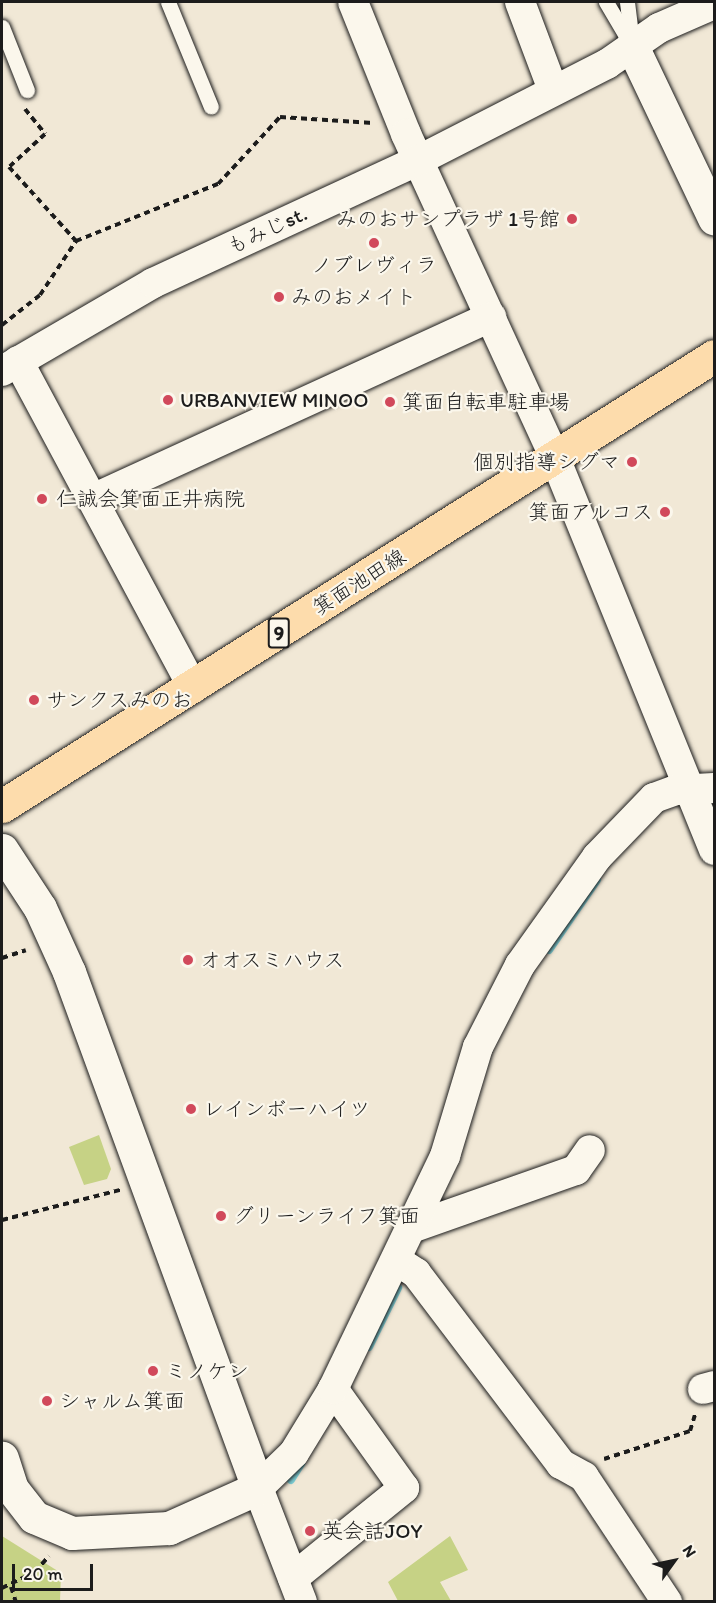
<!DOCTYPE html>
<html>
<head>
<meta charset="utf-8">
<style>
  body { margin:0 }
  #map { position:relative; width:716px; height:1603px; overflow:hidden; background:#f1e8d6; font-family:Itim,"Klee One",sans-serif }
  div>[style] { position:absolute }
  .green>* { inset:0; background:#c6d285 }
  .stream>* { height:8px; margin:-4px; padding:0 4px; transform-origin:4px; border-radius:4px; background:#7fd0d6 }
  .path>* { height:4px; margin-top:-2px; transform-origin:0; background:repeating-linear-gradient(90deg,#1c1c1c 0 6px,transparent 0 10.5px) }
  .roads { filter:drop-shadow(0 0 2px #1c1c1c) drop-shadow(0 0 2px #1c1c1c) }
  .lane>* { height:15px; margin:-7.5px; padding:0 7.5px; transform-origin:7.5px; border-radius:7.5px; background:#fbf7ec }
  .street>* { height:30px; margin:-15px; padding:0 15px; transform-origin:15px; border-radius:15px; background:#fbf7ec }
  .secondary>* { height:33px; margin:-16.5px; padding:0 16.5px; transform-origin:16.5px; border-radius:16.5px; background:#fbf7ec }
  .primary>* { height:33px; margin:-16.5px; padding:0 16.5px; transform-origin:16.5px; border-radius:16.5px; background:#fddcac }
  .dots>* { width:16px; height:16px; translate:-50% -50%; box-sizing:border-box; border:3px solid #fbf7ec; border-radius:50% }
  span { translate:-50% -50%; white-space:nowrap; text-align:center; line-height:1.15; -webkit-text-stroke:4.5px #fbf7ec; paint-order:stroke }
  .shield-label span { padding:2px 4px; background:#fbf7ec; border:2px solid; border-radius:4px; -webkit-text-stroke-width:0 }
  .shield-label { font-size:20px; color:#1c1c1c; font-weight:700 }
  .poi-label { font-size:21px; color:#1c1c1c }
  .right { translate:-100% -50%; text-align:right }
  .left { translate:0 -50%; text-align:left }
  .street-label { font-size:21px; color:#1c1c1c }
  .frame { position:absolute; inset:0; border:3px solid #1c1c1c; pointer-events:none }
  .north { position:absolute; left:644px; top:1531px; width:60px; height:60px; -webkit-text-stroke:4px #fbf7ec; paint-order:stroke; rotate:57deg; font-size:16px; font-weight:700; line-height:24px; text-align:center; color:#1c1c1c }
  .north::after { content:''; display:block; margin:auto; width:21px; height:27px; background:#1c1c1c; clip-path:polygon(50% 0,100% 100%,50% 72%,0 100%) }
  .scale { position:absolute; left:12px; top:1564px; width:81px; height:27px; box-sizing:border-box; border:3px solid #1c1c1c; border-top:0; padding-left:8px; font-size:18px; line-height:21px; white-space:nowrap; color:#1c1c1c; -webkit-text-stroke:4px #fbf7ec; paint-order:stroke }
</style>
</head>
<body>
<div id="map">
  <div class="green">
    <div style="clip-path:polygon(99px 1135px,111px 1169px,107px 1179px,84px 1185px,69px 1147px)"></div>
    <div style="clip-path:polygon(2px 1536px,61px 1573px,60px 1601px,2px 1601px)"></div>
    <div style="clip-path:polygon(450px 1536px,468px 1570px,440px 1582px,451px 1601px,398px 1601px,388px 1582px)"></div>
  </div>
  <div class="stream">
    <div style="left:549px;top:950px;width:85px;rotate:-55.6deg"></div>
    <div style="left:369px;top:1347px;width:66px;rotate:-63.8deg"></div>
    <div style="left:291px;top:1480px;width:19px;rotate:-58deg"></div>
  </div>
  <div class="path">
    <div style="left:25px;top:109px;width:32px;rotate:51deg"></div>
    <div style="left:45px;top:134px;width:49px;rotate:137.5deg"></div>
    <div style="left:9px;top:167px;width:100px;rotate:47.8deg"></div>
    <div style="left:2px;top:325px;width:48px;rotate:-38.3deg"></div>
    <div style="left:40px;top:295px;width:65px;rotate:-56.3deg"></div>
    <div style="left:76px;top:241px;width:153px;rotate:-21.9deg"></div>
    <div style="left:218px;top:184px;width:91px;rotate:-47.2deg"></div>
    <div style="left:280px;top:117px;width:93px;rotate:3.7deg"></div>
    <div style="left:2px;top:958px;width:25px;rotate:-18deg"></div>
    <div style="left:2px;top:1220px;width:122px;rotate:-14.3deg"></div>
    <div style="left:604px;top:1459px;width:90px;rotate:-18deg"></div>
    <div style="left:690px;top:1431px;width:17px;rotate:-73deg"></div>
    <div style="left:11px;top:1587px;width:16px;rotate:72deg"></div>
    <div style="left:2px;top:1588px;width:37px;rotate:-26deg"></div>
    <div style="left:35px;top:1572px;width:21px;rotate:-49deg"></div>
  </div>
  <div class="roads">
    <div class="lane">
      <div style="left:168px;top:2px;width:113px;rotate:67.7deg"></div>
      <div style="left:606px;top:2px;width:51px;rotate:59.4deg"></div>
      <div style="left:627px;top:2px;width:41px;rotate:83deg"></div>
      <div style="left:2px;top:27px;width:68px;rotate:68.4deg"></div>
    </div>
    <div class="street">
      <div style="left:353px;top:2px;width:142px;rotate:68.1deg"></div>
      <div style="left:406px;top:134px;width:357px;rotate:65.3deg"></div>
      <div style="left:555px;top:458px;width:423px;rotate:67.9deg"></div>
      <div style="left:520px;top:2px;width:94px;rotate:69.4deg"></div>
      <div style="left:18px;top:361px;width:371px;rotate:61.8deg"></div>
      <div style="left:2px;top:371px;width:175px;rotate:-30.2deg"></div>
      <div style="left:153px;top:283px;width:295px;rotate:-24.8deg"></div>
      <div style="left:421px;top:159px;width:209px;rotate:-27.1deg"></div>
      <div style="left:607px;top:64px;width:63px;rotate:-34.7deg"></div>
      <div style="left:659px;top:28px;width:60px;rotate:-23.6deg"></div>
      <div style="left:93px;top:499px;width:438px;rotate:-24.6deg"></div>
      <div style="left:411px;top:1228px;width:175px;rotate:-19.4deg"></div>
      <div style="left:576px;top:1170px;width:24px;rotate:-55deg"></div>
      <div style="left:396px;top:1260px;width:24px;rotate:33deg"></div>
      <div style="left:416px;top:1273px;width:240px;rotate:52.8deg"></div>
      <div style="left:561px;top:1464px;width:26px;rotate:29deg"></div>
      <div style="left:584px;top:1477px;width:150px;rotate:56.4deg"></div>
      <div style="left:703px;top:1389px;width:11px;rotate:-15deg"></div>
      <div style="left:293px;top:1578px;width:143px;rotate:-39deg"></div>
      <div style="left:404px;top:1488px;width:122px;rotate:-125.6deg"></div>
      <div style="left:302px;top:1602px;width:122px;rotate:-111.1deg"></div>
      <div style="left:258px;top:1488px;width:50px;rotate:-44.2deg"></div>
      <div style="left:294px;top:1453px;width:75px;rotate:-58.6deg"></div>
      <div style="left:333px;top:1389px;width:259px;rotate:-64.3deg"></div>
      <div style="left:445px;top:1156px;width:114px;rotate:-73.2deg"></div>
      <div style="left:478px;top:1047px;width:92px;rotate:-62.9deg"></div>
      <div style="left:520px;top:965px;width:133px;rotate:-54.5deg"></div>
      <div style="left:597px;top:857px;width:82px;rotate:-46deg"></div>
      <div style="left:654px;top:798px;width:23px;rotate:-20deg"></div>
      <div style="left:676px;top:790px;width:38px;rotate:-3deg"></div>
    </div>
    <div class="secondary">
      <div style="left:632px;top:46px;width:191px;rotate:64.5deg"></div>
      <div style="left:2px;top:850px;width:69px;rotate:56.8deg"></div>
      <div style="left:40px;top:908px;width:70px;rotate:65.6deg"></div>
      <div style="left:69px;top:972px;width:550px;rotate:69.88deg"></div>
      <div style="left:258px;top:1488px;width:98px;rotate:155.8deg"></div>
      <div style="left:169px;top:1528px;width:97px;rotate:177deg"></div>
      <div style="left:72px;top:1533px;width:41px;rotate:-157.2deg"></div>
      <div style="left:34px;top:1517px;width:36px;rotate:-128deg"></div>
      <div style="left:12px;top:1489px;width:33px;rotate:-108deg"></div>
    </div>
    <div class="primary">
      <div style="left:2px;top:806px;width:842px;rotate:-32.29deg"></div>
    </div>
  </div>
  <div class="dots">
    <div style="left:572px;top:219px;background:#d1495b"></div>
    <div style="left:374px;top:243px;background:#d1495b"></div>
    <div style="left:279px;top:297px;background:#d1495b"></div>
    <div style="left:168px;top:400px;background:#d1495b"></div>
    <div style="left:390px;top:402px;background:#d1495b"></div>
    <div style="left:632px;top:462px;background:#d1495b"></div>
    <div style="left:42px;top:499px;background:#d1495b"></div>
    <div style="left:665px;top:512px;background:#d1495b"></div>
    <div style="left:34px;top:700px;background:#d1495b"></div>
    <div style="left:188px;top:960px;background:#d1495b"></div>
    <div style="left:191px;top:1109px;background:#d1495b"></div>
    <div style="left:221px;top:1216px;background:#d1495b"></div>
    <div style="left:153px;top:1371px;background:#d1495b"></div>
    <div style="left:47px;top:1401px;background:#d1495b"></div>
    <div style="left:310px;top:1531px;background:#d1495b"></div>
  </div>
  <div class="shield-label">
    <span style="left:279px;top:633px">9</span>
  </div>
  <div class="poi-label">
    <span class="right" style="left:560px;top:219px">みのおサンプラザ 1号館</span>
    <span style="left:374px;top:265px">ノブレヴィラ</span>
    <span class="left" style="left:291px;top:297px">みのおメイト</span>
    <span class="left" style="left:180px;top:400px">URBANVIEW MINOO</span>
    <span class="left" style="left:402px;top:402px">箕面自転車駐車場</span>
    <span class="right" style="left:620px;top:462px">個別指導シグマ</span>
    <span class="left" style="left:56px;top:499px">仁誠会箕面正井病院</span>
    <span class="right" style="left:653px;top:512px">箕面アルコス</span>
    <span class="left" style="left:46px;top:700px">サンクスみのお</span>
    <span class="left" style="left:200px;top:960px">オオスミハウス</span>
    <span class="left" style="left:203px;top:1109px">レインボーハイツ</span>
    <span class="left" style="left:233px;top:1216px">グリーンライフ箕面</span>
    <span class="left" style="left:165px;top:1371px">ミノケン</span>
    <span class="left" style="left:59px;top:1401px">シャルム箕面</span>
    <span class="left" style="left:322px;top:1531px">英会話JOY</span>
  </div>
  <div class="street-label">
    <span style="left:267px;top:230px;rotate:-25deg">もみじst.</span>
    <span style="left:359px;top:582px;rotate:-32deg">箕面池田線</span>
  </div>
  <div class="frame"></div>
  <div class="north">N</div>
  <div class="scale">20 m</div>
</div>
</body>
</html>
